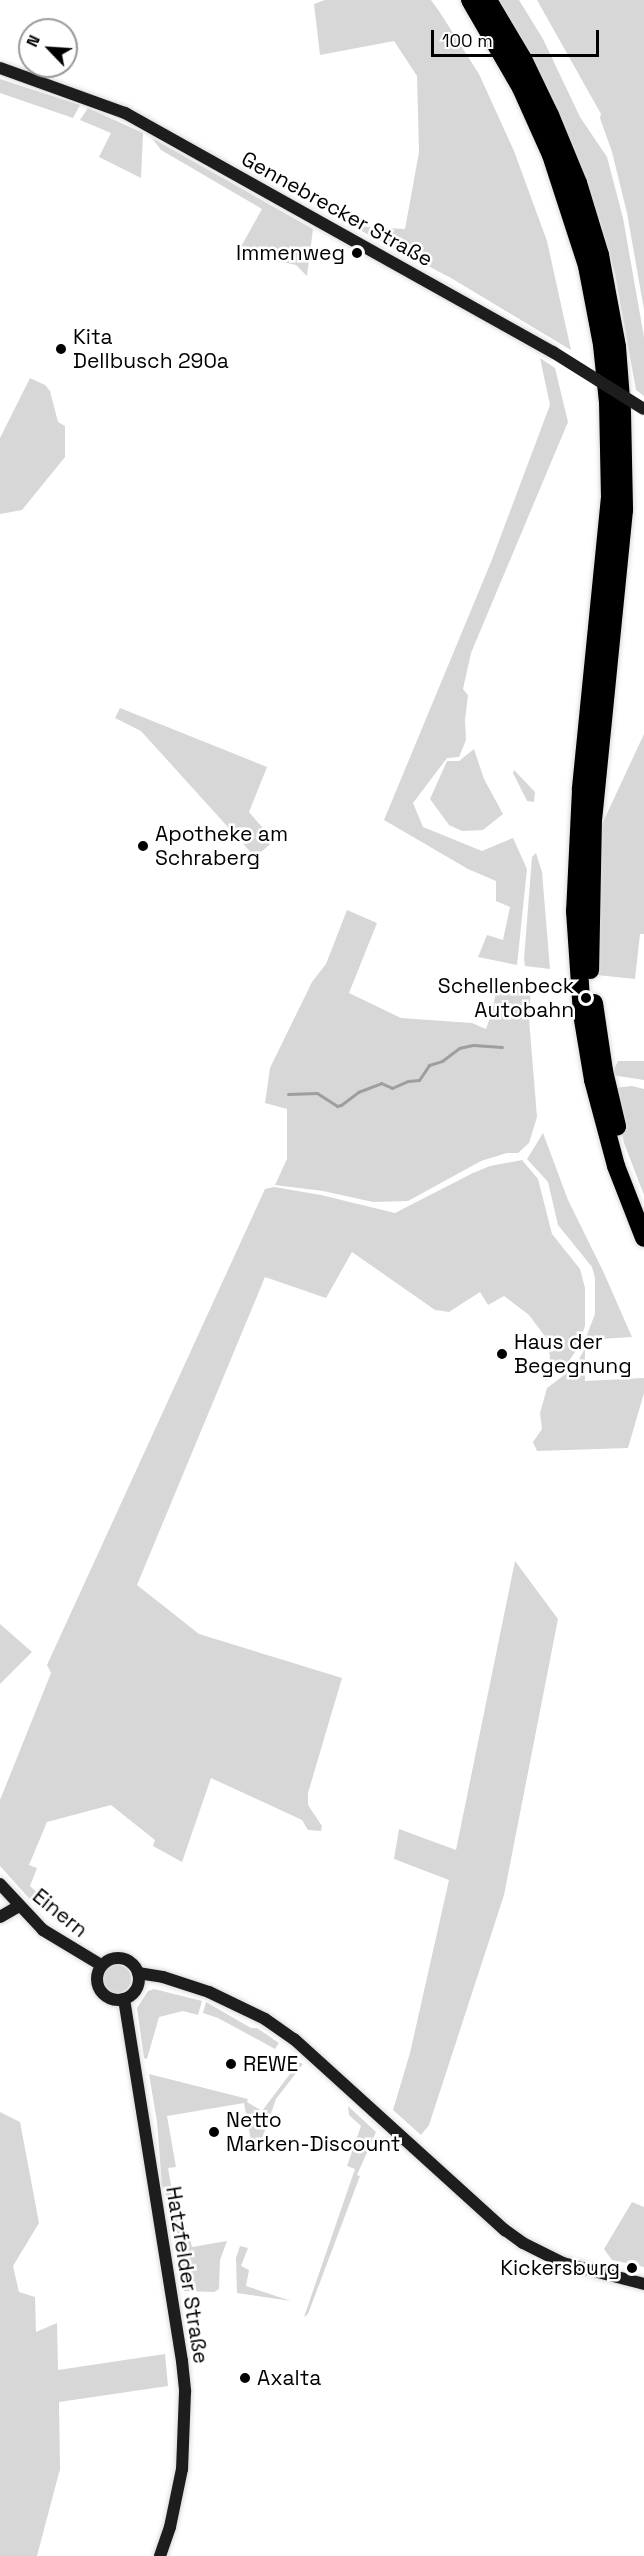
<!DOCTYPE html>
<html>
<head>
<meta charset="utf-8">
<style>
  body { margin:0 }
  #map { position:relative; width:644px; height:2556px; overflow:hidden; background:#fff; font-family:"Space Grotesk",sans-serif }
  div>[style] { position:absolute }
  .green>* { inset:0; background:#d7d7d7 }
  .round { border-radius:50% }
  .stream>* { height:3px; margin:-1.5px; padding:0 1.5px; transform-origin:1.5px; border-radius:1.5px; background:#9e9e9e }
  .roads { filter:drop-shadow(0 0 2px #dbdbdb) drop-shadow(0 0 2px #dbdbdb) }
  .secondary>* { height:12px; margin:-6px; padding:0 6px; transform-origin:6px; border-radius:6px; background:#1d1d1d }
  .secondary>.ring { margin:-6px; padding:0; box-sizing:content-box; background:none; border:12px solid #1d1d1d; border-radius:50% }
  .highway>* { height:18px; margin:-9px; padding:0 9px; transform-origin:9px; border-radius:9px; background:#000 }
  .secondary-bridge>* { height:12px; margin:-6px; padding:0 6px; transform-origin:6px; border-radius:6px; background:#1d1d1d }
  .dots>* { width:16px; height:16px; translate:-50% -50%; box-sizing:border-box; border:3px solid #fff; border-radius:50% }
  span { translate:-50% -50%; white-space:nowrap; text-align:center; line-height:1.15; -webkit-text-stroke:5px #fff; paint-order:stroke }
  .street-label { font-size:21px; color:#000 }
  .poi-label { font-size:21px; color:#000 }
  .right { translate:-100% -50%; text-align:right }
  .left { translate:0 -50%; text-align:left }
  .north { position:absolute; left:18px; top:18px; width:60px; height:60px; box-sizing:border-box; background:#fff; border:2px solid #999; border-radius:50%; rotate:295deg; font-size:16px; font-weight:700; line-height:24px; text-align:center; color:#000 }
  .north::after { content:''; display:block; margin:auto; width:21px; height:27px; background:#000; clip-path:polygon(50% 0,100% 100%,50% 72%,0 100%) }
  .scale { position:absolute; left:431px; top:30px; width:168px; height:27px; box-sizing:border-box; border:3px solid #000; border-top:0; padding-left:8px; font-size:18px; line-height:21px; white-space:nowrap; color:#000; -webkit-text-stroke:4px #fff; paint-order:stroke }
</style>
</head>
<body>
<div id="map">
  <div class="green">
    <div style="clip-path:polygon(325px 0,431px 0,439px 11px,479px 74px,514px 151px,547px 241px,571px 350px,451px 278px,352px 226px,405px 229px,419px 152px,417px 76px,394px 41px,320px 55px,314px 4px)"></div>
    <div style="clip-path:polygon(493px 0,519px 0,543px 39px,580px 117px,607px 157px,623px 218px,644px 337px,644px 396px,636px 390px,615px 274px,600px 220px,592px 212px)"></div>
    <div style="clip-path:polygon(537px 0,644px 0,644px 310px,627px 213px,612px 152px,600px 118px,601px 114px)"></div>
    <div style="clip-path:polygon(0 79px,80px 105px,73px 118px,0 93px)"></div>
    <div style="clip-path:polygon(88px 108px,143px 133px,141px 178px,99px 157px,111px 133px,80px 120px)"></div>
    <div style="clip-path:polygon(152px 138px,313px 229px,307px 276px,296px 265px,238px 252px,262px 209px,161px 150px)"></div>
    <div style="clip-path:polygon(540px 358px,555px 368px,568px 422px,471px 653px,463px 689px,468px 695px,465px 720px,466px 740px,459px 757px,447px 758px,413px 803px,423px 827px,482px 851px,513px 838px,527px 869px,517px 965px,478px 957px,487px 935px,503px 940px,510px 907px,496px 901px,496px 881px,468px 869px,384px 820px,491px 562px,550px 405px)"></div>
    <div style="clip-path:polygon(30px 378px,45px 385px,50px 391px,58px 422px,65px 426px,65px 457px,22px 510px,0 514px,0 438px)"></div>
    <div style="clip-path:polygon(120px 708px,267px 767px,249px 812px,274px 841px,255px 857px,141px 731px,115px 718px)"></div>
    <div style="clip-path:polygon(644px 734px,644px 934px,640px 934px,635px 979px,597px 975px,596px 837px)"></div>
    <div style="clip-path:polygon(474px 749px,484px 779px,503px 814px,483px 830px,462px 831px,449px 825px,430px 799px,447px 761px,459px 761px)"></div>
    <div style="clip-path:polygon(514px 770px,535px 792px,534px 802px,527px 801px,513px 773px)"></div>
    <div style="clip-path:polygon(536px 853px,542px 872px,550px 969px,525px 966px,524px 959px,532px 857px)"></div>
    <div style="clip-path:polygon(347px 910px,377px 923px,349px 993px,401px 1018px,472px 1023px,486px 1029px,492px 1012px,498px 982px,531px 986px,529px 1019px,537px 1117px,529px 1143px,518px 1153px,507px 1153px,481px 1161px,408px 1201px,373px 1202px,323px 1191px,275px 1185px,287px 1159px,287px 1109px,265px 1103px,270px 1068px,312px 982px,326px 964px)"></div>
    <div style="clip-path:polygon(618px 1061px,644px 1061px,644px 1080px,611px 1075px)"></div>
    <div style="clip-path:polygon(632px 1086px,644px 1089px,644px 1195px,624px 1143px,614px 1088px)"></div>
    <div style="clip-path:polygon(543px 1133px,568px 1200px,603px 1271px,632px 1337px,585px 1340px,595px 1314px,595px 1278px,592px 1267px,558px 1225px,548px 1182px,527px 1159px)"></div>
    <div style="clip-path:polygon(522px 1160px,538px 1179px,552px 1234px,580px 1269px,585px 1288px,585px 1326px,577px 1349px,567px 1364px,545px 1381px,550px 1357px,547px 1339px,529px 1315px,504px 1296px,488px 1305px,480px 1292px,449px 1312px,435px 1310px,352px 1252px,326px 1298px,265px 1277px,137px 1585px,199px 1634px,342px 1678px,308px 1793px,308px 1805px,322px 1826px,321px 1831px,308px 1830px,302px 1820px,211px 1778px,182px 1862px,153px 1846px,155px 1840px,111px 1805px,47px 1822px,29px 1865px,37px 1868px,30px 1886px,44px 1899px,37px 1907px,0 1866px,0 1800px,51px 1673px,47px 1665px,265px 1189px,274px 1187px,321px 1195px,395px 1213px,473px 1173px,490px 1166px)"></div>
    <div style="clip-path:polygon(585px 1348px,585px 1381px,644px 1378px,644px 1393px,628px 1448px,537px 1451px,533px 1442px,542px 1429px,540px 1413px,547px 1388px,575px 1367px)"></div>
    <div style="clip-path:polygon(515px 1561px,558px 1619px,504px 1895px,429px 2125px,421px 2135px,393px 2110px,410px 2053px,449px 1880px,394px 1859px,399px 1829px,456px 1850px)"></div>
    <div style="clip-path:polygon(0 1624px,32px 1652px,0 1684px)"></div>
    <div class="round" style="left:103px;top:1965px;width:28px;height:28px"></div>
    <div style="clip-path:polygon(154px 1989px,202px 2001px,198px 2015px,183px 2011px,159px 2017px,147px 2059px,144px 2058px,137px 2008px,148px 1991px)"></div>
    <div style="clip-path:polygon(206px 2002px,251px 2028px,257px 2028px,279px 2043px,275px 2049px,218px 2018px,203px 2013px)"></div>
    <div style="clip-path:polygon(296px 2061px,303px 2064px,276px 2099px,260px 2144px,252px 2146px,244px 2103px,167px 2116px,176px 2167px,168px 2168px,181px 2240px,190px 2239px,192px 2247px,227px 2241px,220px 2260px,219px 2289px,214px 2292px,184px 2291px,168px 2201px,162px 2185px,157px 2122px,149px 2074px,248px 2099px,247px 2102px,262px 2111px,296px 2066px)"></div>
    <div style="clip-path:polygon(348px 2106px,376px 2132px,357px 2175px,360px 2176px,308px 2314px,304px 2317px,355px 2169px,347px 2166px,361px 2126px,349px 2115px)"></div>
    <div style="clip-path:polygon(0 2112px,20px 2122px,39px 2223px,13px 2266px,19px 2292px,35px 2297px,36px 2332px,57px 2323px,58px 2370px,165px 2354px,168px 2386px,59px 2402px,60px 2469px,37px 2556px,0 2556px)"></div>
    <div style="clip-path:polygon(632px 2202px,644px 2207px,644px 2267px,612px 2260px,604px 2249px)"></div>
    <div style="clip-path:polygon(240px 2246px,248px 2248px,241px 2266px,249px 2270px,246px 2286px,291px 2301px,237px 2293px,236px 2258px)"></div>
  </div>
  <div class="stream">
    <div style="left:288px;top:1094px;width:29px;rotate:-2deg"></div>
    <div style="left:317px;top:1093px;width:24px;rotate:33deg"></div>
    <div style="left:337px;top:1106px;width:4px;rotate:-14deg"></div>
    <div style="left:341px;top:1105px;width:21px;rotate:-37deg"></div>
    <div style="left:358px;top:1092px;width:25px;rotate:-21deg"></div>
    <div style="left:381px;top:1083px;width:12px;rotate:24deg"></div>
    <div style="left:392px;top:1088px;width:17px;rotate:-24deg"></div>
    <div style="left:408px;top:1081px;width:11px;rotate:-5deg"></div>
    <div style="left:419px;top:1080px;width:18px;rotate:-56deg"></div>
    <div style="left:429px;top:1065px;width:14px;rotate:-17deg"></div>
    <div style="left:442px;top:1061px;width:21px;rotate:-37deg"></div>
    <div style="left:459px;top:1048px;width:14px;rotate:-12deg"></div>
    <div style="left:473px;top:1045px;width:29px;rotate:4deg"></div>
  </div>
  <div class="roads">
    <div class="secondary">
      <div style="left:0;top:68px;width:133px;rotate:19.8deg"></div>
      <div style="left:125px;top:113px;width:490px;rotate:29.2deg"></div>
      <div style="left:0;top:1884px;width:63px;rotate:46.9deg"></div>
      <div style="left:43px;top:1930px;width:68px;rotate:31.1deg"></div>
      <div style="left:0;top:1917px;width:22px;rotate:-30deg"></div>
      <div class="ring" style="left:97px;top:1958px;width:30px;height:30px"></div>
      <div style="left:138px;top:1973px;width:25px;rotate:9deg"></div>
      <div style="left:163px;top:1977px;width:48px;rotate:18.1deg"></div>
      <div style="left:209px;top:1992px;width:62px;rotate:25.7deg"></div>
      <div style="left:265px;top:2019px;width:35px;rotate:35deg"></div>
      <div style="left:294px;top:2039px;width:285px;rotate:42.2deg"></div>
      <div style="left:505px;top:2230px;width:22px;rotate:36deg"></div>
      <div style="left:523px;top:2243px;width:45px;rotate:26.6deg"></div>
      <div style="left:563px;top:2263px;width:84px;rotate:14.5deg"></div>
      <div style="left:124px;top:1999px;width:367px;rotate:80.9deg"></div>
      <div style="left:182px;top:2361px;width:31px;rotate:84deg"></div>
      <div style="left:185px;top:2392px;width:77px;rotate:92.2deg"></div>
      <div style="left:182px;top:2469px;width:59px;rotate:101.7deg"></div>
      <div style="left:170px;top:2527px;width:31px;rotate:109deg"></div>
    </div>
    <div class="highway">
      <div style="left:470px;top:0;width:102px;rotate:59.9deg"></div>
      <div style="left:521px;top:88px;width:73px;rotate:65.9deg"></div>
      <div style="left:551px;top:155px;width:117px;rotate:72deg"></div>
      <div style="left:587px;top:266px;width:80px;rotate:79.2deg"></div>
      <div style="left:602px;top:345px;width:57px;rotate:84deg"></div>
      <div style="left:608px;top:402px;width:95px;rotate:88.8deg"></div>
      <div style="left:610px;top:497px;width:294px;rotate:95.7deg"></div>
      <div style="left:581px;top:790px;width:121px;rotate:92.8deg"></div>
      <div style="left:575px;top:911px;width:103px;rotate:86.1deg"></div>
      <div style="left:582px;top:1014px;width:67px;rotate:80.5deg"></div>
      <div style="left:593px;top:1080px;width:89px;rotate:75deg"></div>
      <div style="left:616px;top:1166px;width:77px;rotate:68.7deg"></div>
      <div style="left:488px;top:0;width:69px;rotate:59.3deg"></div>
      <div style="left:523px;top:59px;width:62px;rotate:64.3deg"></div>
      <div style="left:550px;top:115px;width:74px;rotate:67.6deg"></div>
      <div style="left:578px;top:183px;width:75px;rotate:73deg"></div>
      <div style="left:600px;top:255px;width:94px;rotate:79.5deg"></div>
      <div style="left:617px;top:347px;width:65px;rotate:85.6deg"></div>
      <div style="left:622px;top:412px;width:98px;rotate:88.8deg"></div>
      <div style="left:624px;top:510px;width:310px;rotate:95.7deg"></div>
      <div style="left:593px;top:818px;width:152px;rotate:91.1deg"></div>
      <div style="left:594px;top:1003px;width:69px;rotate:81.6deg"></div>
      <div style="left:604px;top:1071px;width:57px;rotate:76.7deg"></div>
    </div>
  </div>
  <div class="secondary-bridge">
    <div style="left:553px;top:352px;width:107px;rotate:32.1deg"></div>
  </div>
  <div class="dots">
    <div style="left:357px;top:253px;background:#000"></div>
    <div style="left:61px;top:349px;background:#000"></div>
    <div style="left:143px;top:846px;background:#000"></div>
    <div style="left:586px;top:998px;background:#000"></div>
    <div style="left:502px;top:1354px;background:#000"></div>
    <div style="left:231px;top:2064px;background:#000"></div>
    <div style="left:214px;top:2132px;background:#000"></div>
    <div style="left:632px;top:2268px;background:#000"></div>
    <div style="left:245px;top:2378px;background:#000"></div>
  </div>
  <div class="street-label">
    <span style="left:337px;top:209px;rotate:29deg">Gennebrecker Straße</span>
    <span style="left:60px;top:1913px;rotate:39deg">Einern</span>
    <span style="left:187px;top:2275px;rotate:81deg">Hatzfelder Straße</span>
  </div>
  <div class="poi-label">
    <span class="right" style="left:345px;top:253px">Immenweg</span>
    <span class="left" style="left:73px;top:349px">Kita<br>Dellbusch 290a</span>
    <span class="left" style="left:155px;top:846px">Apotheke am<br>Schraberg</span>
    <span class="right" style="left:574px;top:998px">Schellenbeck<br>Autobahn</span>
    <span class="left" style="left:514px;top:1354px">Haus der<br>Begegnung</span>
    <span class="left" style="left:243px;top:2064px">REWE</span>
    <span class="left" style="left:226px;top:2132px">Netto<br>Marken-Discount</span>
    <span class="right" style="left:620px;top:2268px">Kickersburg</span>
    <span class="left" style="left:257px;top:2378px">Axalta</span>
  </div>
  <div class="north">N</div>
  <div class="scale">100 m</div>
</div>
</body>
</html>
